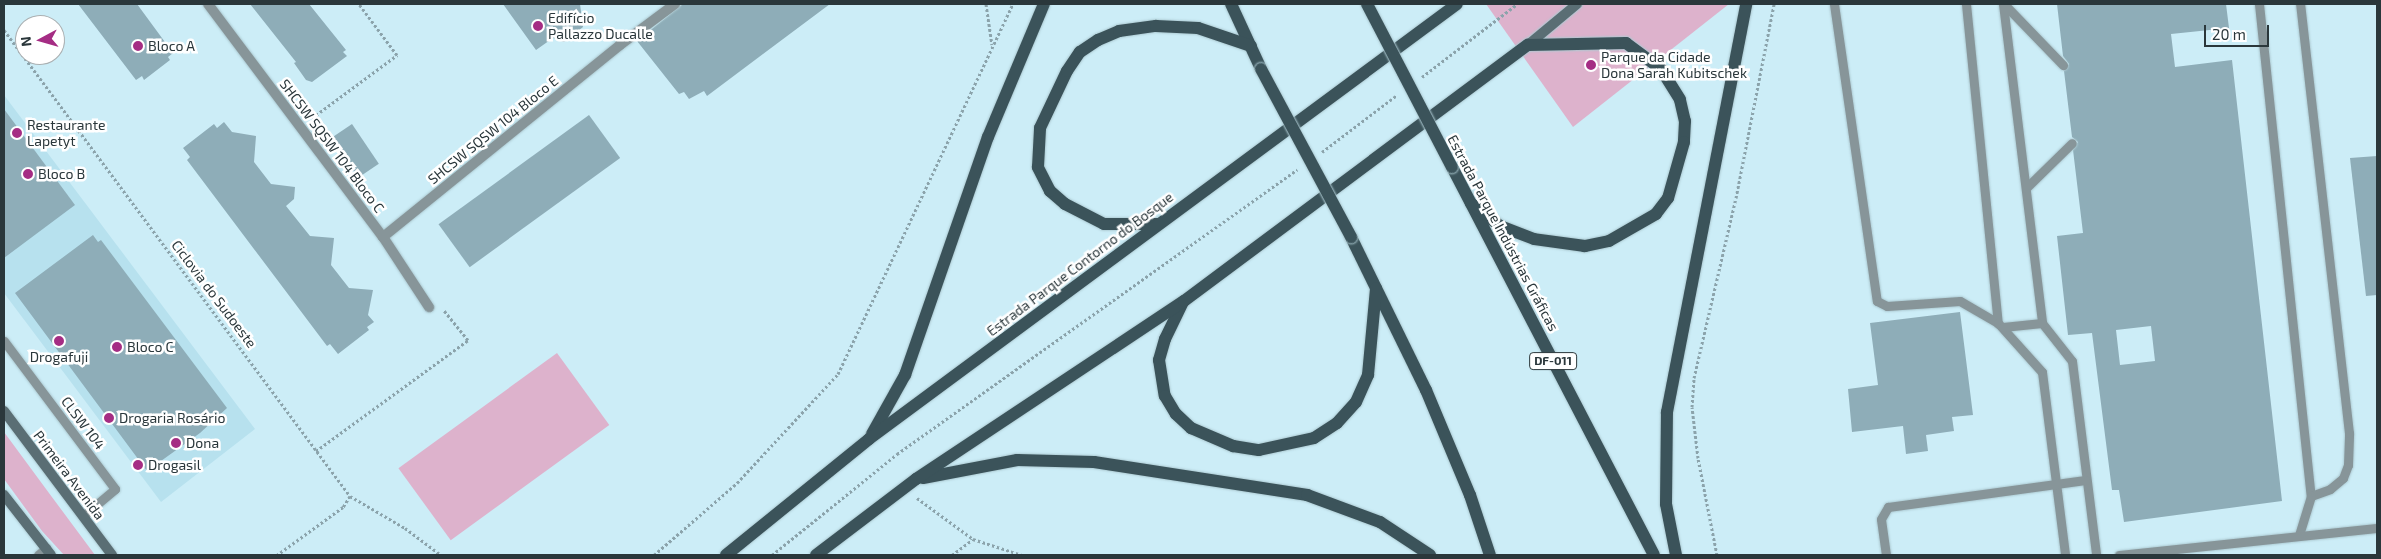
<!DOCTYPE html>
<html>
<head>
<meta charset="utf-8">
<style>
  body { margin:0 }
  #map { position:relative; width:2381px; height:559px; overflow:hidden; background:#ccedf7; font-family:"Exo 2",sans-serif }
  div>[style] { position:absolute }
  .built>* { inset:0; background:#b7e1ee }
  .green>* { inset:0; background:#ddb2cc; transform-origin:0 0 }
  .building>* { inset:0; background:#8eadb8; transform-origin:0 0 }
  .path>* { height:3px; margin-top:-1.5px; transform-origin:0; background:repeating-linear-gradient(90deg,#8ba3ab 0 2.5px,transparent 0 5px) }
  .roads { filter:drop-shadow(0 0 1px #acc9d1) drop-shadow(0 0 1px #acc9d1) }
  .service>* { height:9px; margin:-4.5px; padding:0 4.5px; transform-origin:4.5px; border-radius:4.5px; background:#879599 }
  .minor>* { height:10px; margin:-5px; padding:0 5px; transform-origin:5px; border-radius:5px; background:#879599 }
  .secondary>* { height:10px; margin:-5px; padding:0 5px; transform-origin:5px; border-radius:5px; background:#5a6e74 }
  .primary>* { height:12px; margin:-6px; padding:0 6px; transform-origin:6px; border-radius:6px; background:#3b535a }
  .bridges { filter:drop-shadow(0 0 1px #acc9d1) drop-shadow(0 0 1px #acc9d1) }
  .primary-bridge>* { height:12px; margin:-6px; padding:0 6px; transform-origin:6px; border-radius:6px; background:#3b535a }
  .dots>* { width:14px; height:14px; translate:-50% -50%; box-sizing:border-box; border:2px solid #fff; border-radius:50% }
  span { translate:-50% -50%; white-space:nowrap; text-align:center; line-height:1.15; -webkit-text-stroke:5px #fff; paint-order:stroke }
  .shield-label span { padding:1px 4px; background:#fff; border:1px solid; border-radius:4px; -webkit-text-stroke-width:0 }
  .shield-label { font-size:12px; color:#2a373b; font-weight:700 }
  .poi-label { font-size:14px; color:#2a373b }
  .left { translate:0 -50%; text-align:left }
  .street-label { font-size:14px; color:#2a373b }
  .frame { position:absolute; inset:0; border:5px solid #2a373b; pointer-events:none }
  .north { position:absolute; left:15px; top:15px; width:50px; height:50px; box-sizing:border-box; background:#fff; border:1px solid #aaafb1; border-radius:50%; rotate:264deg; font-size:14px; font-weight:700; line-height:20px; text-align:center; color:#2a373b }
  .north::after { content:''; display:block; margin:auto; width:18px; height:22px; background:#a52d84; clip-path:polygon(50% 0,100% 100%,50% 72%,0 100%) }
  .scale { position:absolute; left:2204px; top:25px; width:65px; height:22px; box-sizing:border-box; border:2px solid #2a373b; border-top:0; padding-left:6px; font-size:15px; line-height:18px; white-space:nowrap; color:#2a373b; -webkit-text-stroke:4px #fff; paint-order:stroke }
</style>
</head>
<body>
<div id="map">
  <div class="built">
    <div style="clip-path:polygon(4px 95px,255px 429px,161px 502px,4px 293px)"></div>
  </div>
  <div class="green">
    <div style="clip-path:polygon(1486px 4px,1729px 4px,1573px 127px)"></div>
    <div style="left:557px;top:353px;width:89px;height:196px;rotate:54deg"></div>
    <div style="clip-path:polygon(4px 432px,46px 489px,95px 555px,64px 555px,42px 531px,4px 479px)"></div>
  </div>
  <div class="building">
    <div style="clip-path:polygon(78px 4px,137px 4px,173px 53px,168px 57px,170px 60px,144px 80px,142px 76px,136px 80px)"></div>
    <div style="clip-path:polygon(250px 4px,309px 4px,346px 50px,343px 52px,347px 56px,312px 82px,306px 80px,294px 63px,296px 62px)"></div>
    <div style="clip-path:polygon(503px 4px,580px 4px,583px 27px,564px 42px,553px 38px,536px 50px)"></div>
    <div style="clip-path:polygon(683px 4px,830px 4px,707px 96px,704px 91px,689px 99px,684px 92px,679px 94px,637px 41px)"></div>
    <div style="clip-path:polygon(evenodd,2057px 4px,2226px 4px,2229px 28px,2171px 34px,2175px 67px,2232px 60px,2282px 501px,2124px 522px,2119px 490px,2112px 490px,2092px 333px,2068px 335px,2057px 236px,2083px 233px,2073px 150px,2078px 142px,2072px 137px,2064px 71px,2069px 64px,2063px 56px,2057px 4px,2151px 326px,2155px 361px,2120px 365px,2116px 330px,2151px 326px)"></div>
    <div style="clip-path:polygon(4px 109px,75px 205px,4px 258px)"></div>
    <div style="left:589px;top:115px;width:53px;height:186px;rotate:54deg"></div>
    <div style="clip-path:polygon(224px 122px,232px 132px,256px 136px,254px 162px,271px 184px,295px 187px,294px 199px,286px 206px,310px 236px,334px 238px,331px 265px,349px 288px,373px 290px,368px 315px,374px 322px,367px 327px,369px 330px,338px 354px,330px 344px,327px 346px,187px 160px,190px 157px,183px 148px,214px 124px,217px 128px)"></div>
    <div style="left:352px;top:124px;width:48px;height:25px;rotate:56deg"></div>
    <div style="clip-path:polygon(2377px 156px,2377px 295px,2366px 296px,2350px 158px)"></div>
    <div style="clip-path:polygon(93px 235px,98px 242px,101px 240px,227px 408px,200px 433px,147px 471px,15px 293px)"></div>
    <div style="clip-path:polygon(1960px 312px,1973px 415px,1952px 417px,1954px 431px,1926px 435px,1928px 451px,1906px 454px,1903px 426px,1852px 432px,1848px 389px,1878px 385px,1870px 323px)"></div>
  </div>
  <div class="path">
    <div style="left:986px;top:4px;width:41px;rotate:81.7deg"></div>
    <div style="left:4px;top:30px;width:580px;rotate:53.41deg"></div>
    <div style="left:350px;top:496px;width:13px;rotate:122deg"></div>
    <div style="left:343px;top:507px;width:82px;rotate:144deg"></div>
    <div style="left:1422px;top:77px;width:120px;rotate:-37.5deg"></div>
    <div style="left:312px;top:118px;width:106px;rotate:-36.5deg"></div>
    <div style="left:397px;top:55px;width:64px;rotate:-126.7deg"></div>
    <div style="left:1322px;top:152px;width:94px;rotate:-37.2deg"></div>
    <div style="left:316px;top:451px;width:188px;rotate:-36.1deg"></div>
    <div style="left:468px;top:340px;width:38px;rotate:-129deg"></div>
    <div style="left:350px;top:496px;width:64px;rotate:30.2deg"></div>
    <div style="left:405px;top:528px;width:45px;rotate:36.9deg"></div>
    <div style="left:917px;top:498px;width:69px;rotate:36.2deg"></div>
    <div style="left:973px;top:539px;width:52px;rotate:18.1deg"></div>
    <div style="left:654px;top:555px;width:110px;rotate:-40.9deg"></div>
    <div style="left:737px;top:483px;width:149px;rotate:-47.2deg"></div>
    <div style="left:838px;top:374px;width:409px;rotate:-64.7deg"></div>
    <div style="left:772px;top:555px;width:161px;rotate:-38.9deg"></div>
    <div style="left:897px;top:454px;width:491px;rotate:-35.4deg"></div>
    <div style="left:952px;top:555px;width:26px;rotate:-37deg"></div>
    <div style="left:1717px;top:555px;width:99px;rotate:-101.1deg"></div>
    <div style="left:1698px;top:458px;width:51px;rotate:-96.7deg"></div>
    <div style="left:1692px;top:407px;width:29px;rotate:-86deg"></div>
    <div style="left:1694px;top:378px;width:185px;rotate:-76.9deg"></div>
    <div style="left:1736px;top:198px;width:198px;rotate:-78.9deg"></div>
  </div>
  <div class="roads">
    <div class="service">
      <div style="left:1834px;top:4px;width:300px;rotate:81.8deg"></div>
      <div style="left:1877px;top:301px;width:11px;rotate:27deg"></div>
      <div style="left:1887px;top:306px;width:73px;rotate:-3.9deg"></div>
      <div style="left:1960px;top:301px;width:44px;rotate:30.1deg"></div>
      <div style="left:1966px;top:4px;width:321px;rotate:84.3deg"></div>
      <div style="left:1998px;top:323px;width:66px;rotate:48.1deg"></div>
      <div style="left:2042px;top:372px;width:184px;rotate:82.8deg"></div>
      <div style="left:2003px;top:4px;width:321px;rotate:83deg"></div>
      <div style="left:2042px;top:323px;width:48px;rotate:51.7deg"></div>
      <div style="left:2072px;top:361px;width:195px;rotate:82.9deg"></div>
      <div style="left:2004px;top:4px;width:85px;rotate:46deg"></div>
      <div style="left:2259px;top:4px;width:495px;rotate:84deg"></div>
      <div style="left:2311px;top:496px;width:20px;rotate:-20deg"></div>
      <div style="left:2330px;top:489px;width:17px;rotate:-40deg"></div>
      <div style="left:2343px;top:478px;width:14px;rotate:-69deg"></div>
      <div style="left:2348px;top:465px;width:32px;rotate:-88deg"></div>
      <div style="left:2349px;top:433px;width:432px;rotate:-96.5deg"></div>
      <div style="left:2026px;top:188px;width:64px;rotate:-44.4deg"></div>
      <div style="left:2003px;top:327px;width:39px;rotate:-6deg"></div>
      <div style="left:4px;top:341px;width:185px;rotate:53.1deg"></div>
      <div style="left:115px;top:489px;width:40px;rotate:140deg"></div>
      <div style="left:2299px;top:535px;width:41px;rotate:-72.9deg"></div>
      <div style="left:38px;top:555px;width:11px;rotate:-41deg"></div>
      <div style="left:1886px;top:555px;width:36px;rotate:-98deg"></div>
      <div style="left:1881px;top:519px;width:14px;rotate:-60deg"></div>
      <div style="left:1888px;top:507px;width:199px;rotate:-7.8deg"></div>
      <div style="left:2119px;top:555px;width:259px;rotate:-6deg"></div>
    </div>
    <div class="minor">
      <div style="left:208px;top:4px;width:291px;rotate:53.1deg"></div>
      <div style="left:383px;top:237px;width:84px;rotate:56.7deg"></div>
      <div style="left:383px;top:237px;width:305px;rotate:-39deg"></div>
      <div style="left:620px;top:45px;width:69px;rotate:-36.7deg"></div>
    </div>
    <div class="secondary">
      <div style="left:1528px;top:45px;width:64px;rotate:-39.9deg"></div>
      <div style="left:4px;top:411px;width:180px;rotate:53.1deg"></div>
      <div style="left:4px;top:495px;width:76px;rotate:51.9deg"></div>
    </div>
    <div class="primary">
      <div style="left:1231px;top:4px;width:72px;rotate:65.2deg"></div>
      <div style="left:1452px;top:167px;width:437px;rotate:62.5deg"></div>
      <div style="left:1158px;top:224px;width:54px;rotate:180deg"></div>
      <div style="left:1104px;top:224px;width:44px;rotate:-152.9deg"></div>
      <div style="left:1065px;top:204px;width:20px;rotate:-139deg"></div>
      <div style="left:1050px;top:191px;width:27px;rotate:-117deg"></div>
      <div style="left:1038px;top:167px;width:39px;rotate:-87deg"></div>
      <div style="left:1040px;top:128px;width:63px;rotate:-64.7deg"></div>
      <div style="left:1067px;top:71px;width:23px;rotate:-56deg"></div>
      <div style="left:1080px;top:52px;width:22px;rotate:-34deg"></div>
      <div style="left:1098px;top:40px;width:23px;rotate:-23deg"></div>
      <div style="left:1119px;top:31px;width:37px;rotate:-8deg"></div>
      <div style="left:1156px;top:26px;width:42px;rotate:2.7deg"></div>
      <div style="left:1198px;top:28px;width:56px;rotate:18.8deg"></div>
      <div style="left:1351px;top:237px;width:170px;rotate:63.9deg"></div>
      <div style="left:1426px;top:390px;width:114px;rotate:67.3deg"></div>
      <div style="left:1470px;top:495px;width:63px;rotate:71.6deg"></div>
      <div style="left:1183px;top:302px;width:41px;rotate:115.9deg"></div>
      <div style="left:1165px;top:339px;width:22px;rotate:106deg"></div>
      <div style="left:1159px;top:360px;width:36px;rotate:81deg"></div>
      <div style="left:1165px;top:396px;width:21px;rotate:59deg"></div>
      <div style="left:1176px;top:414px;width:21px;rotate:43deg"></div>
      <div style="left:1191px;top:428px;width:46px;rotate:23.2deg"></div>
      <div style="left:1233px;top:446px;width:26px;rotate:9deg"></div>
      <div style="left:1259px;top:450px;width:56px;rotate:-12.3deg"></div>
      <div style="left:1314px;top:438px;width:27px;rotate:-33deg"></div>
      <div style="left:1337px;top:423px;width:28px;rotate:-48deg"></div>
      <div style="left:1356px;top:402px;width:30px;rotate:-66deg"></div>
      <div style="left:1368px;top:375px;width:87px;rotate:-84.7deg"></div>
      <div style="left:872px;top:434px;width:68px;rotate:-60.8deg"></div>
      <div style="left:905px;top:375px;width:252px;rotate:-70.8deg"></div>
      <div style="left:988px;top:137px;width:144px;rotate:-67.2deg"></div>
      <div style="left:923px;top:478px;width:96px;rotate:-10.8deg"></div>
      <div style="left:1017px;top:460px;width:77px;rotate:1.5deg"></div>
      <div style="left:1094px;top:462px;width:216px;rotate:8.8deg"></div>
      <div style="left:1307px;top:495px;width:78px;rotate:20.3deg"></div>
      <div style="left:1380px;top:522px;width:60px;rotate:33.4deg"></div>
      <div style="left:726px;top:555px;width:184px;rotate:-39deg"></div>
      <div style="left:869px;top:439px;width:731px;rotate:-36.49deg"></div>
      <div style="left:816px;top:555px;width:126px;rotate:-37.2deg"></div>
      <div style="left:916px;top:479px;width:322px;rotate:-33.6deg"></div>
      <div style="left:1184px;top:301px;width:429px;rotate:-36.7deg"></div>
      <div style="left:1528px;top:45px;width:98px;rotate:-1.2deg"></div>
      <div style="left:1626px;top:43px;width:44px;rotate:36.6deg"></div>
      <div style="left:1661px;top:69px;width:36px;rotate:58deg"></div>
      <div style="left:1680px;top:100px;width:22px;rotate:77deg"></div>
      <div style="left:1685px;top:121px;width:21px;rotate:93deg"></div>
      <div style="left:1684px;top:142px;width:58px;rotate:105.9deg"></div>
      <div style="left:1668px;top:198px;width:20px;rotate:127deg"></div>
      <div style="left:1656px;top:214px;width:54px;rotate:150.1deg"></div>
      <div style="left:1609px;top:241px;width:25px;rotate:168deg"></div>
      <div style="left:1585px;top:246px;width:51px;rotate:-172.2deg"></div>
      <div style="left:1534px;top:239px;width:36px;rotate:-159deg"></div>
      <div style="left:1500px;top:226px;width:37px;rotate:-142deg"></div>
      <div style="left:1676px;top:555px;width:52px;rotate:-101.1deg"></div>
      <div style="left:1666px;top:504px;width:92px;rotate:-89.4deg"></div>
      <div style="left:1667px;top:412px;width:416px;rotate:-79deg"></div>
    </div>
  </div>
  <div class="bridges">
    <div class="primary-bridge">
      <div style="left:1367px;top:4px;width:184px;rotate:62.5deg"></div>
      <div style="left:1261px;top:69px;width:191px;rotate:61.8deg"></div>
    </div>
  </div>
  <div class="dots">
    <div style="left:538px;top:26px;background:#a52d84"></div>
    <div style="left:138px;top:46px;background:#a52d84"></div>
    <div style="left:1591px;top:65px;background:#a52d84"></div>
    <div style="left:17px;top:133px;background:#a52d84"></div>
    <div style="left:28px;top:174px;background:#a52d84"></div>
    <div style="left:59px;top:341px;background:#a52d84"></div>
    <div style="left:117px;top:347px;background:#a52d84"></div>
    <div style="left:109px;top:418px;background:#a52d84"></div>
    <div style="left:176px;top:443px;background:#a52d84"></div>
    <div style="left:138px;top:465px;background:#a52d84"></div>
  </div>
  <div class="shield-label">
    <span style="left:1553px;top:361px">DF-011</span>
  </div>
  <div class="poi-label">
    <span class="left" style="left:548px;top:26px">Edifício<br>Pallazzo Ducalle</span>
    <span class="left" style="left:148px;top:46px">Bloco A</span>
    <span class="left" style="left:1601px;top:65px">Parque da Cidade<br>Dona Sarah Kubitschek</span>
    <span class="left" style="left:27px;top:133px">Restaurante<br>Lapetyt</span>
    <span class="left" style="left:38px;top:174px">Bloco B</span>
    <span class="left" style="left:127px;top:347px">Bloco C</span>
    <span style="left:59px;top:357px">Drogafuji</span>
    <span class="left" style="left:119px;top:418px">Drogaria Rosário</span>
    <span class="left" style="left:186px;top:443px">Dona</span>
    <span class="left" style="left:148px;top:465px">Drogasil</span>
  </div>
  <div class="street-label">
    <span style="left:493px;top:130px;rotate:-39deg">SHCSW SQSW 104 Bloco E</span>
    <span style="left:332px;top:146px;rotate:53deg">SHCSW SQSW 104 Bloco C</span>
    <span style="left:1503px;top:233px;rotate:62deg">Estrada Parque Indústrias Gráficas</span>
    <span style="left:1080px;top:264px;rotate:-37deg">Estrada Parque Contorno do Bosque</span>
    <span style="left:214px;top:294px;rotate:53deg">Ciclovia do Sudoeste</span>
    <span style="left:83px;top:423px;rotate:53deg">CLSW 104</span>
    <span style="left:69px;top:475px;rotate:53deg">Primeira Avenida</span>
  </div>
  <div class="frame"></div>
  <div class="north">N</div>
  <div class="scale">20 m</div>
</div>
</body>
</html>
